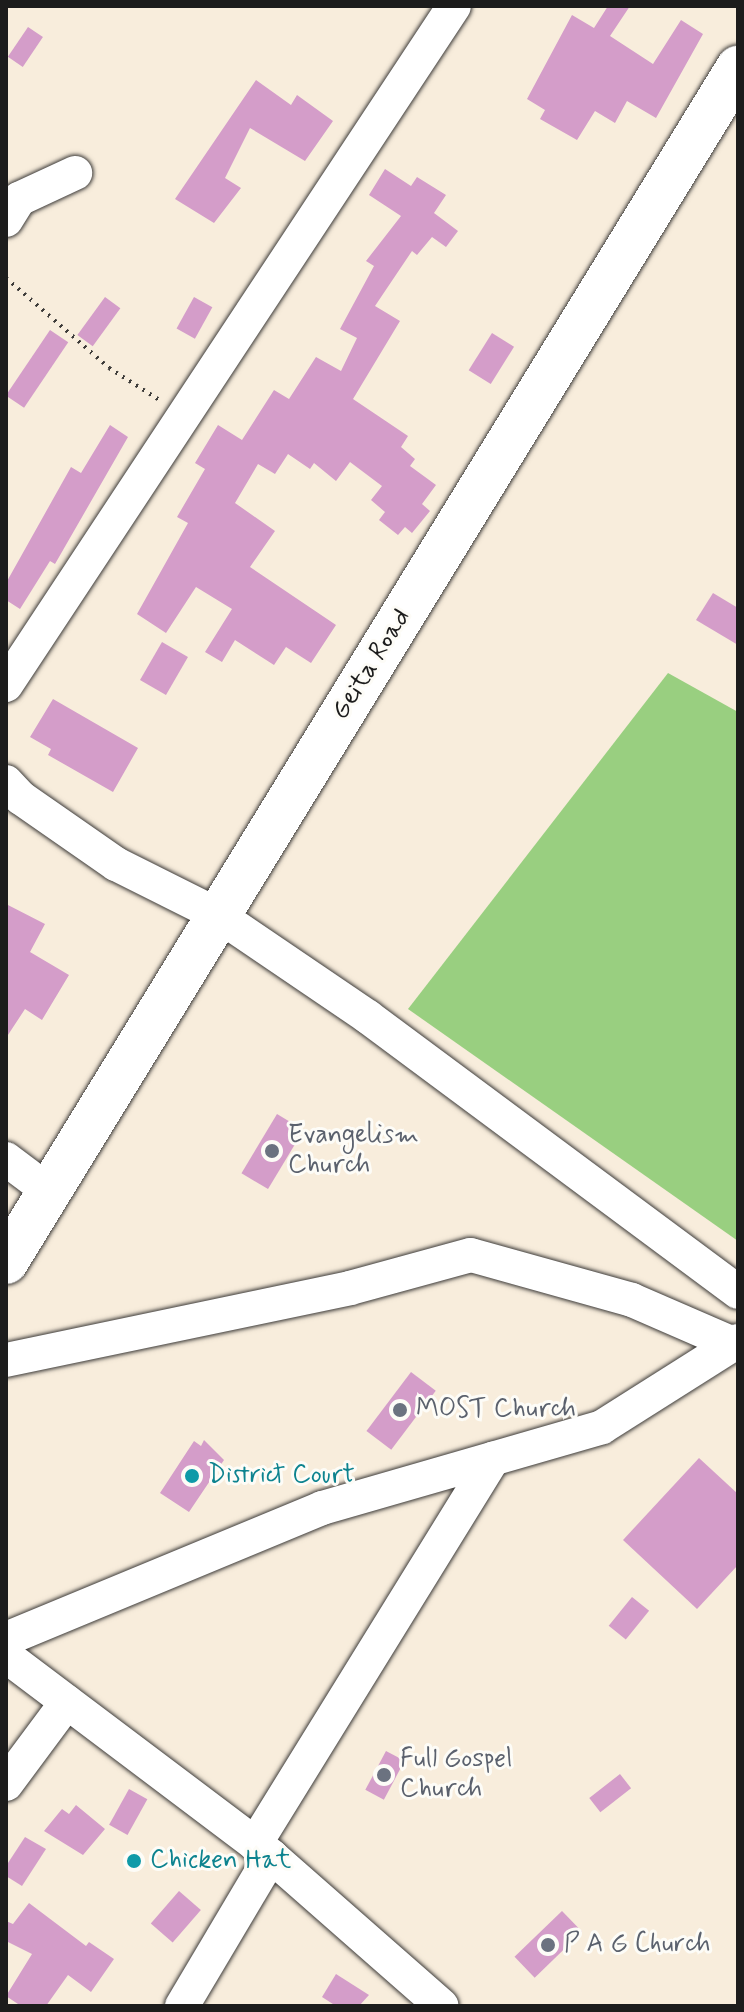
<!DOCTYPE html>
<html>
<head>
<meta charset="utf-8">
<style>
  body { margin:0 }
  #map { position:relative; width:744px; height:2012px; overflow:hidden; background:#f8eddc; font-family:Mynerve,sans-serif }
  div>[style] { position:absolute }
  .green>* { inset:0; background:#99cf80 }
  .building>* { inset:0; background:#d49dc9; transform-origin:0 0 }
  .path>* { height:4px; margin-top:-2px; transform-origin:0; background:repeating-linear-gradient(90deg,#3d3b39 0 2px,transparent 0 8px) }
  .roads { filter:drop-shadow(0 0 2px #3d3b39) drop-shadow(0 0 2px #3d3b39) }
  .minor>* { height:34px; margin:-17px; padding:0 17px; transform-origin:17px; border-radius:17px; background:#fff }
  .major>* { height:44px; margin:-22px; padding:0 22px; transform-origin:22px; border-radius:22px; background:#fff }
  .dots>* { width:22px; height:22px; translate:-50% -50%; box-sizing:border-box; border:4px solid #fdfcf7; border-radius:50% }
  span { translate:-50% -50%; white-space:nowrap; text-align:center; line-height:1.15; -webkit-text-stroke:6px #fdfcf7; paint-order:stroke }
  .street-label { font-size:26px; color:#1c1c1c }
  .worship-label { font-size:26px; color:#5b616d }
  .left { translate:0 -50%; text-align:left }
  .culture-label { font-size:26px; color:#0d838f }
  .frame { position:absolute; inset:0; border:8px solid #1c1c1c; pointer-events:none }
</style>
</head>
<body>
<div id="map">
  <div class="green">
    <div style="clip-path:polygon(668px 673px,738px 712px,738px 1241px,408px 1009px)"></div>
  </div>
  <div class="building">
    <div style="clip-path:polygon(608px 6px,630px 6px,610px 36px,653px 64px,681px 20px,703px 34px,656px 118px,627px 101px,615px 123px,595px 111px,577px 140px,540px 119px,545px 110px,527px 99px,572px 15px,594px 28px)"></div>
    <div style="left:28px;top:27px;width:18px;height:36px;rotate:34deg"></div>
    <div style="clip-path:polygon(256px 80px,291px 105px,297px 95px,333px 121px,305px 161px,250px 128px,225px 178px,241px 188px,214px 223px,175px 199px)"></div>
    <div style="clip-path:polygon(385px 169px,411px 186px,417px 177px,446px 195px,434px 213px,458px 231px,446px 247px,432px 237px,417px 255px,412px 251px,375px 306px,400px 321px,353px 399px,408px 436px,401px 447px,415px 459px,410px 466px,436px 485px,422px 504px,430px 511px,412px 533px,405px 527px,398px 535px,379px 520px,385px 512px,371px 500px,382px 486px,350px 462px,336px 481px,314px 463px,310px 469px,288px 454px,275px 474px,258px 464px,235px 503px,275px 531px,250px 567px,336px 625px,311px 663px,286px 647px,274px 665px,235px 640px,222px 662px,205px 652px,232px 609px,196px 587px,166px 633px,137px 614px,188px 523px,177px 517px,205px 469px,195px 463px,218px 425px,242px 440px,274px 390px,289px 399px,316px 357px,341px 371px,357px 338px,340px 329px,374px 266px,366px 261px,401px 216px,369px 195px)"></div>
    <div style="left:105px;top:297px;width:19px;height:47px;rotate:36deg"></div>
    <div style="left:194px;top:297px;width:21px;height:36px;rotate:29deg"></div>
    <div style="left:50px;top:330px;width:22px;height:79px;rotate:34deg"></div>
    <div style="left:492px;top:333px;width:26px;height:44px;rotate:32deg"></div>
    <div style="clip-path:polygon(110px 425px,128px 437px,55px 564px,50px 561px,20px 609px,6px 600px,6px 583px,71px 467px,81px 473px)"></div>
    <div style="clip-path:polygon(713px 593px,738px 608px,738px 645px,696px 620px)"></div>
    <div style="left:162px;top:642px;width:30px;height:44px;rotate:30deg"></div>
    <div style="clip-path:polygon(53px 699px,138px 748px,113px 792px,48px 755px,51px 749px,30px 737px)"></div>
    <div style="clip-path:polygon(6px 904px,45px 924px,30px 952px,69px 975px,42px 1020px,25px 1009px,6px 1038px)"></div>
    <div style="left:277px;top:1114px;width:31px;height:69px;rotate:31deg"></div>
    <div style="left:411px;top:1372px;width:31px;height:74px;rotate:37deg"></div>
    <div style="clip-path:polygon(204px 1440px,224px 1460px,189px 1512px,160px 1493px,194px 1441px,201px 1446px)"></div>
    <div style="clip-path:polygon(699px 1458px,738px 1494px,738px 1565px,697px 1609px,623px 1540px)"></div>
    <div style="left:632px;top:1597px;width:22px;height:37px;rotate:39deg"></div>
    <div style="left:386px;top:1751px;width:21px;height:44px;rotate:28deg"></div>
    <div style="left:620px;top:1774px;width:18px;height:39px;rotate:52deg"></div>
    <div style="left:129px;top:1789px;width:21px;height:41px;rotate:29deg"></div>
    <div style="clip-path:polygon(76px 1805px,105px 1829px,83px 1855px,44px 1831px,62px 1809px,69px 1814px)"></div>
    <div style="clip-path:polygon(25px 1837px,46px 1849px,22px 1886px,6px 1876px,6px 1866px)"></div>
    <div style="left:179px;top:1891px;width:29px;height:43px;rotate:41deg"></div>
    <div style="clip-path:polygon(29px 1903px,86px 1946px,89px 1942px,114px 1959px,91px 1992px,68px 1975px,46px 2006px,21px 2006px,6px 1996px,32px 1954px,6px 1941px,6px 1921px,13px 1924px)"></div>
    <div style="left:562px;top:1911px;width:29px;height:66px;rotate:46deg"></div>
    <div style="clip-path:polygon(336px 1974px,369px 1995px,359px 2006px,336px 2006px,322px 1997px)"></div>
  </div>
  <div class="path">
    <div style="left:6px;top:278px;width:137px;rotate:41.1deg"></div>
    <div style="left:109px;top:368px;width:62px;rotate:32.4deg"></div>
  </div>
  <div class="roads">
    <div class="minor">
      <div style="left:6px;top:220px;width:25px;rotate:-58deg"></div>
      <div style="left:19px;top:199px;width:62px;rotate:-24.9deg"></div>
      <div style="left:6px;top:685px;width:813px;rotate:-56.58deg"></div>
      <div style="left:6px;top:782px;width:22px;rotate:47deg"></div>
      <div style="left:21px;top:798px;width:116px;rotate:34.8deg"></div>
      <div style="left:116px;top:864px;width:114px;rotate:26.6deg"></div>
      <div style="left:218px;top:915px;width:181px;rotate:34.2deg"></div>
      <div style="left:368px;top:1017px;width:461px;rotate:36.6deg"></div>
      <div style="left:6px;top:1159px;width:55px;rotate:36.9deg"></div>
      <div style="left:6px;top:1360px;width:351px;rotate:-11.8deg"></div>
      <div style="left:350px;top:1288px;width:125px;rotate:-15.3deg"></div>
      <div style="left:471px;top:1255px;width:167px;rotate:15.6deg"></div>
      <div style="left:632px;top:1300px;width:110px;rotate:23.5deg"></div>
      <div style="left:6px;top:1639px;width:342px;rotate:-22.5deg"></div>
      <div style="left:322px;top:1508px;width:291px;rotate:-16.1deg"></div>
      <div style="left:602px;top:1427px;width:161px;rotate:-32.3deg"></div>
      <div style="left:6px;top:1656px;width:332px;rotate:37deg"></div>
      <div style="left:271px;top:1856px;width:227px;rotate:41.3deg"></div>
      <div style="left:6px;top:1784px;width:102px;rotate:-53.4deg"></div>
      <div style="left:255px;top:1844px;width:453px;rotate:-58.3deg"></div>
      <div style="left:182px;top:2006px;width:174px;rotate:-59.3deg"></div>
    </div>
    <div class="major">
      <div style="left:6px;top:1262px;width:1401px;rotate:-58.49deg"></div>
    </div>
  </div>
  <div class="dots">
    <div style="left:272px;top:1151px;background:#6b7280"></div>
    <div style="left:400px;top:1410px;background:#6b7280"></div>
    <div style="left:192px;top:1476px;background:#0f9aa8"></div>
    <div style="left:384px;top:1775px;background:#6b7280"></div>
    <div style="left:134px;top:1861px;background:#0f9aa8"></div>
    <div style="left:548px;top:1945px;background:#6b7280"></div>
  </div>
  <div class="street-label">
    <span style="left:372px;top:665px;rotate:-58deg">Geita Road</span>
  </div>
  <div class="worship-label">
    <span class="left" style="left:288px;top:1151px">Evangelism<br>Church</span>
    <span class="left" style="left:416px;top:1410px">MOST Church</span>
    <span class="left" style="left:400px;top:1775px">Full Gospel<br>Church</span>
    <span class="left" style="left:564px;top:1945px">P A G Church</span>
  </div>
  <div class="culture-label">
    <span class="left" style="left:208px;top:1476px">District Court</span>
    <span class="left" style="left:150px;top:1861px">Chicken Hat</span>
  </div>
  <div class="frame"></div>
</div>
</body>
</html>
